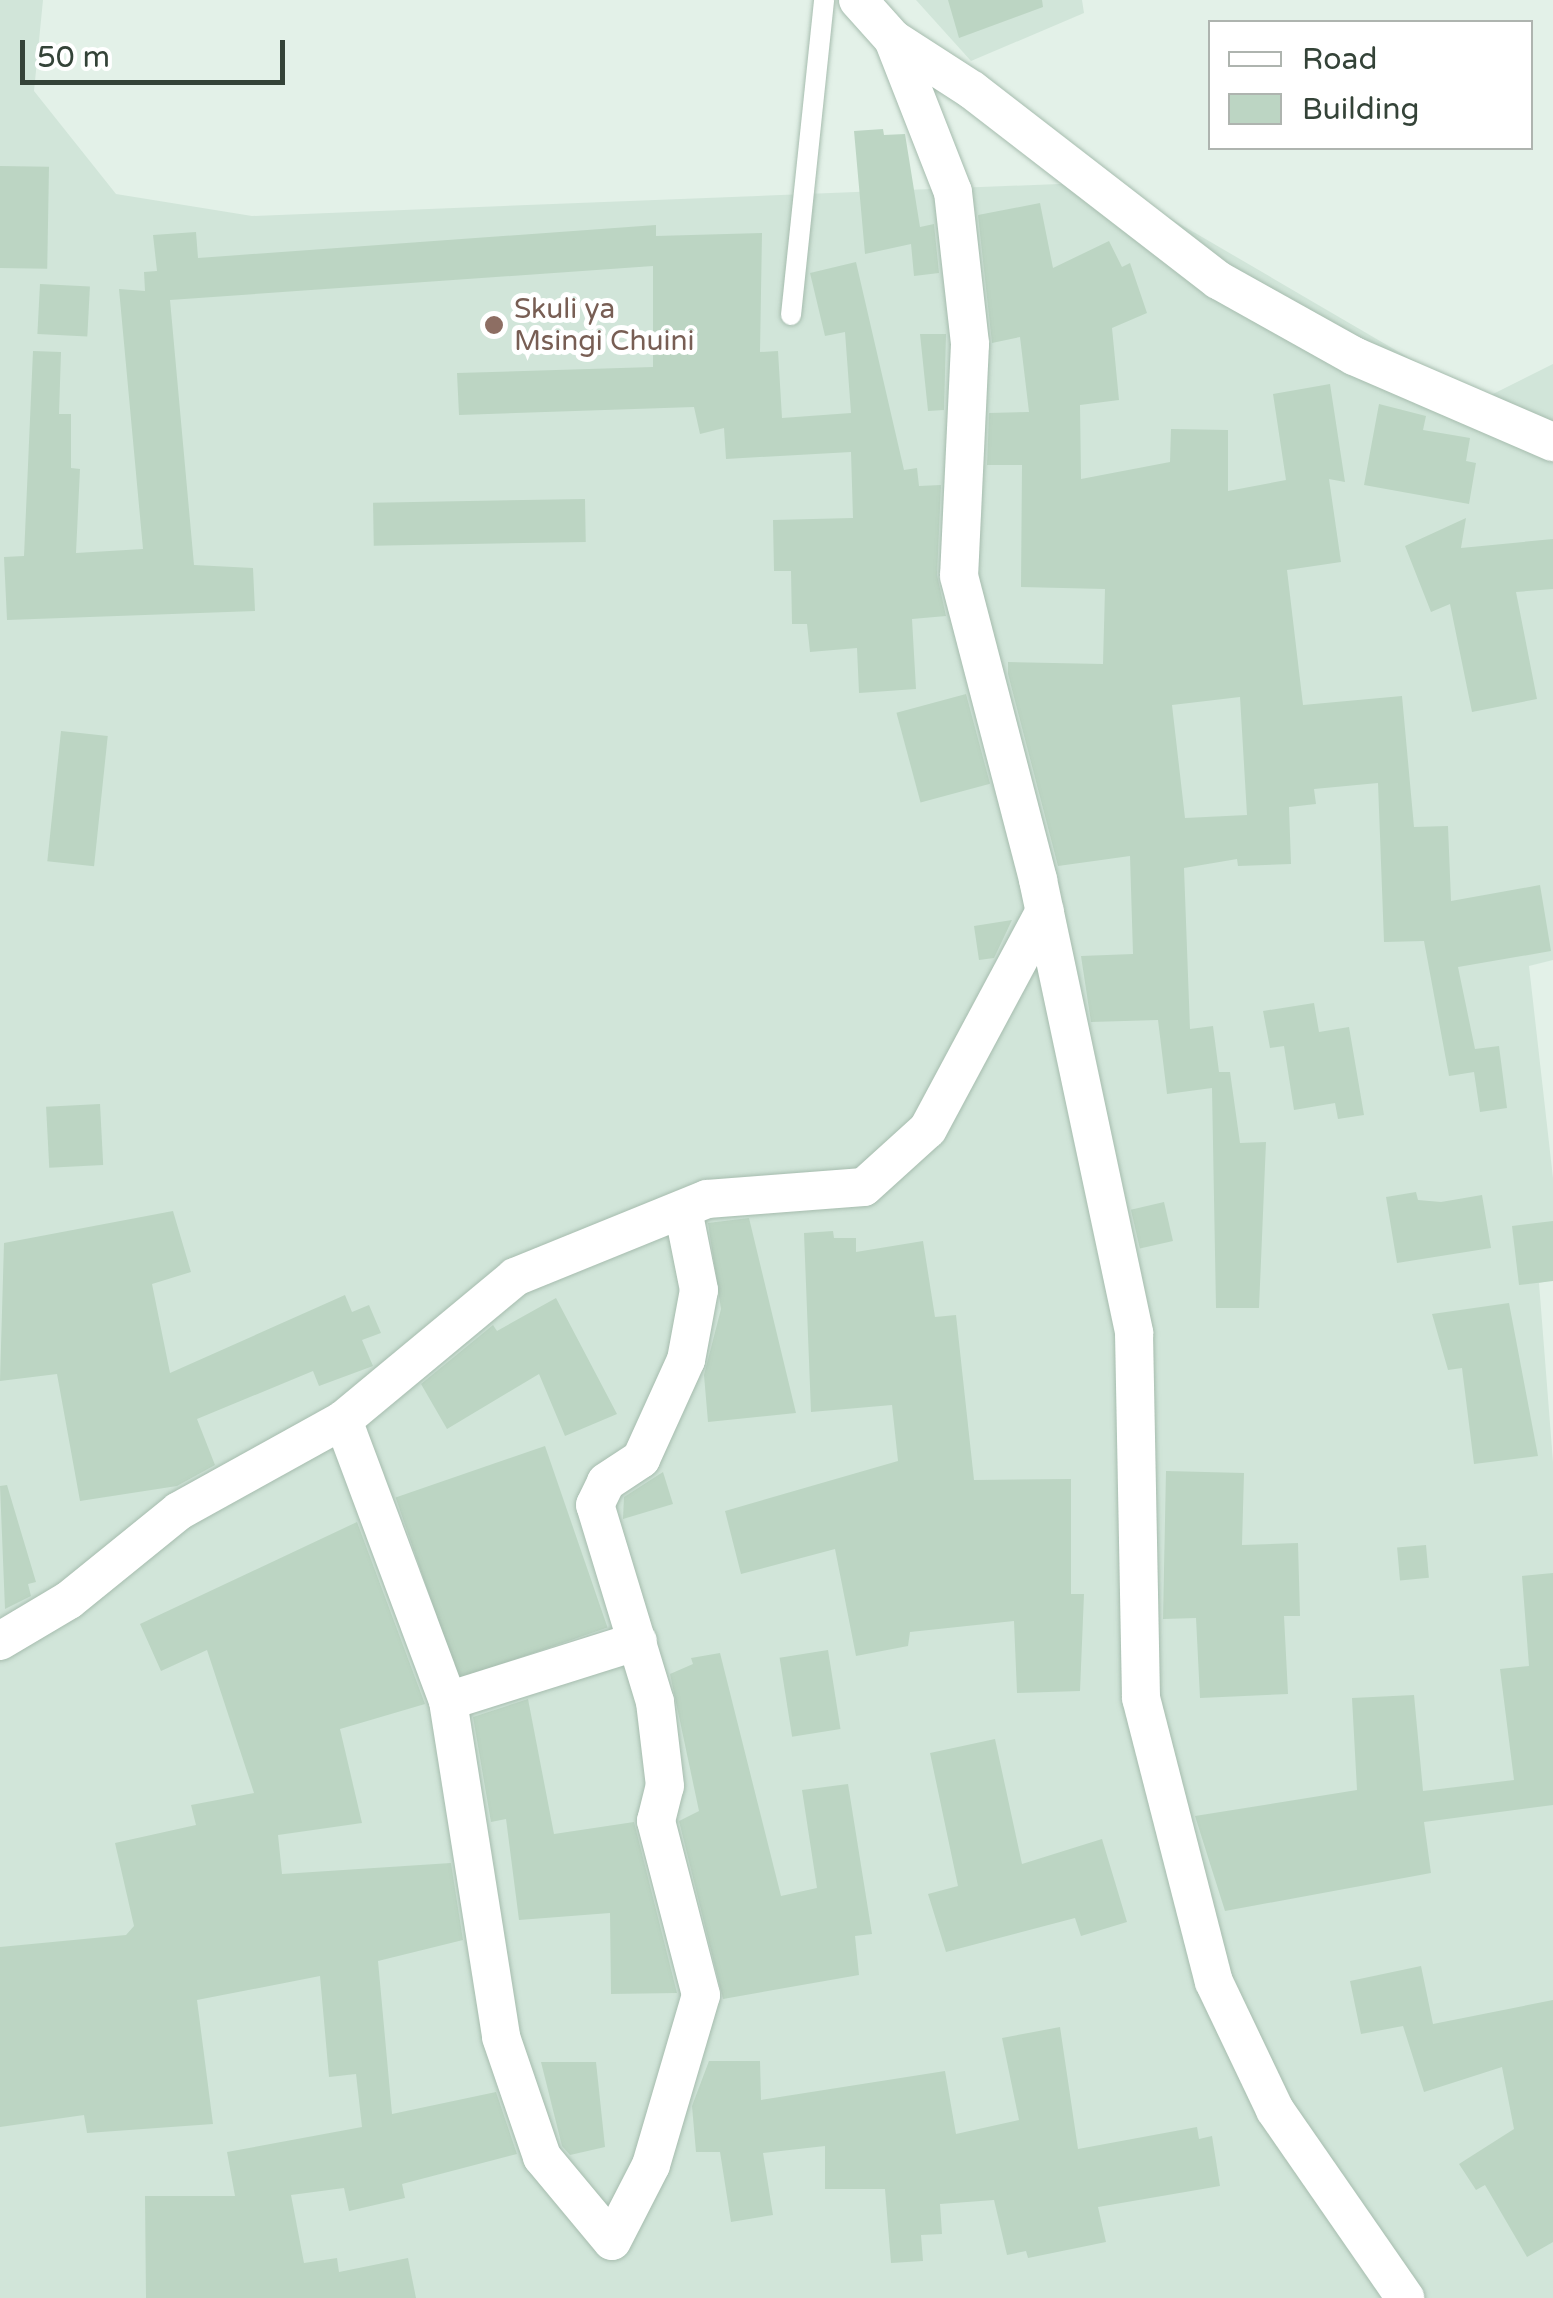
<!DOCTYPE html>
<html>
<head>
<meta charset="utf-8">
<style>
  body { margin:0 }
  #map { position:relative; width:1553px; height:2298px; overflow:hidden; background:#e3f1e8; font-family:"Varela Round",sans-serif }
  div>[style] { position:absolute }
  .residential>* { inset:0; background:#d1e5d9 }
  .building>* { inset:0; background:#bcd5c3; transform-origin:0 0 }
  .roads { filter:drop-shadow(0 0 2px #a6bcae) drop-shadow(0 0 2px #a6bcae) }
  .service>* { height:20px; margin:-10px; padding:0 10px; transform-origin:10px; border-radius:10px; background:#fff }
  .minor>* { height:38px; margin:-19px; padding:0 19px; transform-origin:19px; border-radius:19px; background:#fff }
  .dots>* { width:28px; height:28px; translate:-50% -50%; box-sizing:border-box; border:5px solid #fff; border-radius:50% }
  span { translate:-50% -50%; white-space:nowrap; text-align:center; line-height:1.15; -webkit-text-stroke:10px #fff; paint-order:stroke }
  .education-label { font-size:28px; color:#785e54 }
  .left { translate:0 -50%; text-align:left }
  .legend { position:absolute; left:1208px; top:20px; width:325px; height:130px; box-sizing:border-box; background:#fff; border:2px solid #aeb4af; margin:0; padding:12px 18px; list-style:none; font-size:30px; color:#344338 }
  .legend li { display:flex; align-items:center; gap:20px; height:50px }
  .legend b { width:50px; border:2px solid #aeb4af }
  .scale { position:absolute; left:20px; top:40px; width:265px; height:45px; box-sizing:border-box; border:5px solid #344338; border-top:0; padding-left:12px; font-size:30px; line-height:35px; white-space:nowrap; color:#344338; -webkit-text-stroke:8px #fff; paint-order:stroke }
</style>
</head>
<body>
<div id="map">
  <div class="residential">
    <div style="clip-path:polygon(0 0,43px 0,34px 91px,116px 194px,252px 216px,1108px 182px,1481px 400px,1553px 364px,1553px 960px,1529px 966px,1553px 1178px,1553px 1280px,1539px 1283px,1553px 1462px,1553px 2298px,0 2298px)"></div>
    <div style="clip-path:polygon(916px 0,1082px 0,1084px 13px,971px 61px)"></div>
  </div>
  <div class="building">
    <div style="clip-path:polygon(948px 0,1042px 0,1043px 7px,959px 38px)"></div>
    <div style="clip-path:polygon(883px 129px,884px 135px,905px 134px,920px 227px,934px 224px,939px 273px,914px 276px,911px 244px,865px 254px,854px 131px)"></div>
    <div style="left:0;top:166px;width:49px;height:102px;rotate:1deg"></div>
    <div style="clip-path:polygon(evenodd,1040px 203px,1053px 268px,1109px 241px,1122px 267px,1130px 263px,1147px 313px,1112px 328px,1119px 400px,1080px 405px,1081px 479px,1170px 462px,1171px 429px,1228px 430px,1228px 491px,1286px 480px,1273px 394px,1330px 384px,1345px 482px,1329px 479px,1341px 562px,1287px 570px,1303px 705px,1402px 696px,1414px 827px,1448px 826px,1451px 901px,1540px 885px,1551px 951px,1458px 967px,1475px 1049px,1499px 1046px,1507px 1108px,1480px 1112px,1474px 1072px,1449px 1076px,1424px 941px,1384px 942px,1378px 783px,1314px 789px,1316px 804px,1289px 807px,1291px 864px,1238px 866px,1237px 859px,1184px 868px,1190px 1029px,1213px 1026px,1219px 1072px,1230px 1072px,1240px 1143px,1266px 1142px,1259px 1308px,1216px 1308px,1212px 1088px,1167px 1094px,1158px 1020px,1091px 1022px,1081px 956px,1133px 954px,1130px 856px,1058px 866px,1008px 674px,1008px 662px,1103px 664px,1105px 589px,1021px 587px,1022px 465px,987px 465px,989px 413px,1029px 412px,1020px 337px,992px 343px,978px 215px,1040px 203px,1240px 697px,1247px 815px,1185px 818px,1172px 705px,1240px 697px)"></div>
    <div style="clip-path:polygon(656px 225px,656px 236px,762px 233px,760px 352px,778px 351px,782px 418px,851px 413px,845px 332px,825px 336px,810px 273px,856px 262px,904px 470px,917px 468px,919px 486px,941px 485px,937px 575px,946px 616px,912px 619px,916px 689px,859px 693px,857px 648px,810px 652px,807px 624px,792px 624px,791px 571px,774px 571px,773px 520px,853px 518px,851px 452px,726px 459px,724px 428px,700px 434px,694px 407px,459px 415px,457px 373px,653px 367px,653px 266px,170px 300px,194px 565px,253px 568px,255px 611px,7px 620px,4px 557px,24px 556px,33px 351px,61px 352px,59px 414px,71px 414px,71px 468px,80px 469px,76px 553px,143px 549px,119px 289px,145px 291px,144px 272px,157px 271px,153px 235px,196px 232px,198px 258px)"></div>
    <div style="left:40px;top:284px;width:50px;height:50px;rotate:3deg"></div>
    <div style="clip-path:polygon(920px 334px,946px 334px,944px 410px,928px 411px)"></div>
    <div style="clip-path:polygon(1379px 404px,1426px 416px,1423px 430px,1470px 438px,1466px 461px,1476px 463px,1469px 504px,1364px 485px)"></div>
    <div style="left:585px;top:499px;width:43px;height:212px;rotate:89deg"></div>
    <div style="clip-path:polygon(1466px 518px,1461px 548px,1553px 539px,1553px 589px,1516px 592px,1537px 699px,1472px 712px,1450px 604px,1431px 612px,1405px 546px)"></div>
    <div style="left:966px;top:694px;width:93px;height:72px;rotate:75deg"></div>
    <div style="left:61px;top:731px;width:47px;height:131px;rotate:6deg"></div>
    <div style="clip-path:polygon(1012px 920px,994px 958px,979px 960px,974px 926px)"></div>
    <div style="clip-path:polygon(1314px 1003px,1319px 1032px,1349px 1027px,1364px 1115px,1338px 1119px,1335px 1103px,1294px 1110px,1284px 1046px,1270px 1048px,1263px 1011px)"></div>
    <div style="left:100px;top:1104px;width:61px;height:54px;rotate:87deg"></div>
    <div style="clip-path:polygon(1416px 1192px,1418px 1200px,1441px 1202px,1482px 1195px,1491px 1248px,1397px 1263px,1386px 1197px)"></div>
    <div style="left:1164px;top:1202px;width:40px;height:34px;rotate:77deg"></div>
    <div style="clip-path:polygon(173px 1211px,191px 1272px,152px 1284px,170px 1373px,345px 1295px,352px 1312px,369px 1305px,381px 1333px,362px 1340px,373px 1366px,319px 1386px,313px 1371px,197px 1419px,215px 1465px,177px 1486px,80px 1501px,57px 1374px,0 1381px,4px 1243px)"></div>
    <div style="clip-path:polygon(749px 1218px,796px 1413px,708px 1422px,704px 1375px,721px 1309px,708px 1223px)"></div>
    <div style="clip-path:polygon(1553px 1221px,1553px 1281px,1519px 1285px,1512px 1226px)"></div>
    <div style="clip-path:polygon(833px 1231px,834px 1238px,856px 1238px,856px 1252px,923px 1241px,935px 1317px,956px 1315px,974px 1480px,1071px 1479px,1071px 1594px,1084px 1594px,1080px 1691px,1017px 1693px,1014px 1621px,910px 1632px,908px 1646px,856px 1656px,835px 1549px,741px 1574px,725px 1511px,898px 1461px,892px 1405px,811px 1412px,804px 1233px)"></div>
    <div style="clip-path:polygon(556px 1298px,617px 1414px,565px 1436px,539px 1374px,447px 1429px,421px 1384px,493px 1325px,497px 1331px)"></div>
    <div style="clip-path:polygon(1509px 1303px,1538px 1456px,1474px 1464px,1462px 1368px,1448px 1370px,1432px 1314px)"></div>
    <div style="left:545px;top:1446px;width:192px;height:158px;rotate:71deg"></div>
    <div style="clip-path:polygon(1166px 1471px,1244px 1473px,1242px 1545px,1298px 1543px,1300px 1616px,1284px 1616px,1288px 1694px,1200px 1698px,1196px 1618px,1163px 1619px)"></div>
    <div style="clip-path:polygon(663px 1472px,673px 1504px,623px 1519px,624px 1497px)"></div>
    <div style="clip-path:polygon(7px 1485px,36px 1582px,28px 1584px,31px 1596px,5px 1609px,0 1486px)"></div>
    <div style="clip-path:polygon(357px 1522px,425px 1704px,340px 1729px,362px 1823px,278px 1835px,282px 1874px,451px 1863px,463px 1940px,378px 1961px,392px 2114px,496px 2092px,517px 2154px,402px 2184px,405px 2198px,349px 2211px,344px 2188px,291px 2195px,304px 2263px,337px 2258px,339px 2272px,408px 2258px,416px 2298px,146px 2298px,145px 2196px,235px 2196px,227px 2152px,362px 2127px,356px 2074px,329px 2077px,320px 1976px,197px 2000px,213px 2124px,87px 2133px,84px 2115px,0 2127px,0 1947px,126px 1935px,134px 1926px,115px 1843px,196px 1825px,191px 1805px,254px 1793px,207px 1650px,161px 1671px,140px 1624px)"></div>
    <div style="left:1426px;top:1545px;width:33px;height:29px;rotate:85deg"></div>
    <div style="clip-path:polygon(1553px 1573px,1553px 1805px,1424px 1822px,1431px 1873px,1225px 1911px,1195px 1816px,1357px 1790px,1352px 1698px,1414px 1695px,1423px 1791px,1514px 1780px,1500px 1669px,1529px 1666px,1522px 1576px)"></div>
    <div style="left:828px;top:1650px;width:80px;height:49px;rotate:81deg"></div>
    <div style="clip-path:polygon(720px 1653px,781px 1896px,817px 1888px,802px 1790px,848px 1784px,872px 1934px,855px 1936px,859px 1975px,723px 1999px,679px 1821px,699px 1811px,670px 1674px,693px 1664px,691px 1658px)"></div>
    <div style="clip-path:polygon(528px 1699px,554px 1834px,634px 1822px,677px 1993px,611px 1994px,610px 1913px,519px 1920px,506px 1819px,491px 1822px,473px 1717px)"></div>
    <div style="clip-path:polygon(995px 1739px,1022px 1864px,1102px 1839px,1127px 1922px,1081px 1936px,1075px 1918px,946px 1952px,928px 1894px,958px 1886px,930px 1753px)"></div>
    <div style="clip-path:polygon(1421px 1966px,1433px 2024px,1553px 2000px,1553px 2242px,1527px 2257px,1485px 2185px,1476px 2190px,1459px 2164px,1514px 2129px,1502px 2067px,1424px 2092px,1403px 2026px,1361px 2034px,1350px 1981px)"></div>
    <div style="clip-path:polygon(1060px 2027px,1078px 2149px,1197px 2127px,1199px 2139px,1212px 2136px,1220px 2186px,1098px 2207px,1106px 2242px,1028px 2258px,1026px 2251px,1007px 2255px,994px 2200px,940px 2204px,942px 2234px,921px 2235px,923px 2261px,891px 2263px,885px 2189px,825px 2189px,825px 2146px,763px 2153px,773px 2215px,731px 2222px,720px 2152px,696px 2152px,692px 2106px,709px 2061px,760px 2061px,761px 2100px,945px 2071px,956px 2134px,1019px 2120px,1002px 2038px)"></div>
    <div style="clip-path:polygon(541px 2062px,596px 2062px,605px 2147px,570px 2155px,562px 2146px)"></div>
  </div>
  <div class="roads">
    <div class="service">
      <div style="left:791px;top:315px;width:317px;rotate:-84deg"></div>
    </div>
    <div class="minor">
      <div style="left:858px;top:0;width:52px;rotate:48.1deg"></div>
      <div style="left:893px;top:39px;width:94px;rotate:32.8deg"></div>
      <div style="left:972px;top:90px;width:311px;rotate:37.7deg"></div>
      <div style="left:1218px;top:280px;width:156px;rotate:29.2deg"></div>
      <div style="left:1354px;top:356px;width:217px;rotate:23.4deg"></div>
      <div style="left:893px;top:39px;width:164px;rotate:68.6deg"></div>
      <div style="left:953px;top:192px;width:153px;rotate:83.6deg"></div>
      <div style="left:970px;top:344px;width:232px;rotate:92.7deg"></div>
      <div style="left:959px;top:576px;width:314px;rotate:75.4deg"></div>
      <div style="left:1038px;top:880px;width:463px;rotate:78deg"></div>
      <div style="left:1134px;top:1333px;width:365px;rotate:88.9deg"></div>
      <div style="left:1141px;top:1698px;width:293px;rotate:75.6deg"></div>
      <div style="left:1214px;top:1982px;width:142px;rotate:64.5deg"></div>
      <div style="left:1275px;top:2110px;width:229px;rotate:55.3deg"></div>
      <div style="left:343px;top:1420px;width:300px;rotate:69.5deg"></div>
      <div style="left:448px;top:1701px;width:340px;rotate:81deg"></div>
      <div style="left:501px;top:2037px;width:127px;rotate:71.1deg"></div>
      <div style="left:542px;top:2157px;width:109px;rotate:50.2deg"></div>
      <div style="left:612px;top:2241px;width:85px;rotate:-62.8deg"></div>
      <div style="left:651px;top:2165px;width:177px;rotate:-73.6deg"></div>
      <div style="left:701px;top:1995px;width:180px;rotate:-104.5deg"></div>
      <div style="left:656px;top:1821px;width:36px;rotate:-76deg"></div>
      <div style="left:665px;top:1786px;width:85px;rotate:-96.8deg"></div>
      <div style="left:655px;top:1702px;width:206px;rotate:-106.9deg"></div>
      <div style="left:595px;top:1505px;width:25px;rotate:-64deg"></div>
      <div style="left:606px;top:1482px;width:42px;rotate:-33.3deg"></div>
      <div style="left:641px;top:1459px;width:109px;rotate:-65.6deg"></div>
      <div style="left:686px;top:1360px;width:71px;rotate:-79.5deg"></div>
      <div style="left:699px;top:1290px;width:82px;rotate:-101.3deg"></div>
      <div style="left:0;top:1641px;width:80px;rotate:-30.7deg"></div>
      <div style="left:69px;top:1600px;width:141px;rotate:-39deg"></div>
      <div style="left:179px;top:1511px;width:188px;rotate:-29deg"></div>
      <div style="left:343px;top:1420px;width:224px;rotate:-39.7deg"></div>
      <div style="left:515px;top:1277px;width:207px;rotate:-22.1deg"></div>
      <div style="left:707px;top:1199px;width:157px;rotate:-4.4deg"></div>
      <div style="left:864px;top:1187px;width:86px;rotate:-42.2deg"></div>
      <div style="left:928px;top:1129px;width:247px;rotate:-61.8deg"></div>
      <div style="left:448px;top:1701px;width:199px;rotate:-17.5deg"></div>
    </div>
  </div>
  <div class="dots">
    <div style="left:494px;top:325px;background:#8d6e63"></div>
  </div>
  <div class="education-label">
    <span class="left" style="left:514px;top:325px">Skuli ya<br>Msingi Chuini</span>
  </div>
  <ul class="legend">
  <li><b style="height:12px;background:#fff"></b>Road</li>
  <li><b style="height:28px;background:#bcd5c3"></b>Building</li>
  </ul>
  <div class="scale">50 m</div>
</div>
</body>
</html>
